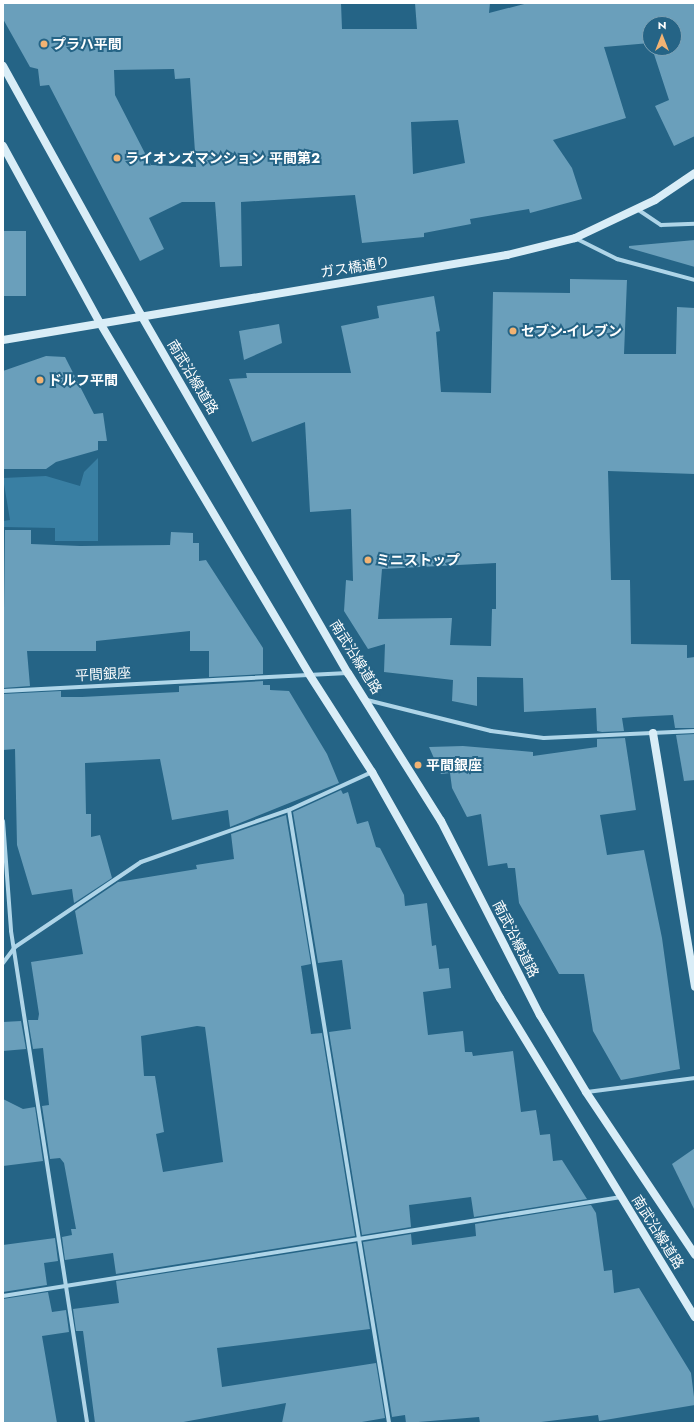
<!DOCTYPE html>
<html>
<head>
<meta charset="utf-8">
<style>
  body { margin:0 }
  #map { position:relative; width:698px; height:1426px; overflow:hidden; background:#256486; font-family:Jost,"Noto Sans JP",sans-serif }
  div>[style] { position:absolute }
  .green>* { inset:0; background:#397fa3 }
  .building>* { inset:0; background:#6a9fbb; transform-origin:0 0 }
  .street>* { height:4px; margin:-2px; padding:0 2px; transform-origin:2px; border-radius:2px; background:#afd5e8 }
  .secondary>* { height:8px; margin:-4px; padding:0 4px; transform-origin:4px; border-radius:4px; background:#d9edf7 }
  .dots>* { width:11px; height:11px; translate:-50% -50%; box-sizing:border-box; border:2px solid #256486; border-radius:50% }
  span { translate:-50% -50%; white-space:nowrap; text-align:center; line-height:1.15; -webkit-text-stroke:4px #256486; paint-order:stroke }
  .poi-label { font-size:14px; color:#fff; font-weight:700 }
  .left { translate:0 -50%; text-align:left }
  .street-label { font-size:14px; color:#fff }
  .frame { position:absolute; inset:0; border:4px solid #fff; pointer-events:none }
  .north { position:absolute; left:642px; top:16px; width:40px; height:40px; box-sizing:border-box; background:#256486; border:1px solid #7ca2b6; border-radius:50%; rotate:0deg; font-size:11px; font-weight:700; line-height:16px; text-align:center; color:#fff }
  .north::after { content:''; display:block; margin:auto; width:14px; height:18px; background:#f2b373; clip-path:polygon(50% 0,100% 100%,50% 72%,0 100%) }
</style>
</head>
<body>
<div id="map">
  <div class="green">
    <div style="clip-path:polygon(98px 458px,98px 541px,55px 541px,55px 528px,3px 527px,3px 521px,10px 520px,3px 478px,46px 476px,80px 486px,84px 472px)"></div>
  </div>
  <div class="building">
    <div style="clip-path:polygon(evenodd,3px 3px,341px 3px,342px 29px,417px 29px,415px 3px,490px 3px,489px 13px,528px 3px,695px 3px,695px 136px,674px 146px,655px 106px,669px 100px,652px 48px,674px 48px,674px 24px,650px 24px,650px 43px,604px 47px,626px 118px,553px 140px,572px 168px,582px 199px,530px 213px,529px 209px,470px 219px,471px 224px,424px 233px,424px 237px,362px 243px,355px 195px,241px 202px,242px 266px,220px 267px,215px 202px,182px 202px,149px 218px,164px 249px,140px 261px,49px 85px,40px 86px,38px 69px,30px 67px,3px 19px,3px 3px,174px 69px,175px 79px,190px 78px,196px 167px,151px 165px,115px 95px,114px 70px,174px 69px,3px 3px,458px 120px,465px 163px,413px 174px,411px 122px,458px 120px)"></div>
    <div style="left:3px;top:231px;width:23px;height:65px"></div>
    <div style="clip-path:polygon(695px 240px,695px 267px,629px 248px,629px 246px)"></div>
    <div style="clip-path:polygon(evenodd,570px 279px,627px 280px,624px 354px,676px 354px,677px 307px,695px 308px,695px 474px,608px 471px,611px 580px,630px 580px,631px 644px,687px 645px,687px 658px,695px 657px,695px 728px,675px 728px,673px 715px,634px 717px,622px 718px,624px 731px,602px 732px,597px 731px,596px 708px,524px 712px,523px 678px,477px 677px,477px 706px,452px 701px,453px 680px,384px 672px,385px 644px,368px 649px,344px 611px,346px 580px,353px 581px,351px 509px,310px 512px,305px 422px,252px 442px,229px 379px,247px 378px,246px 373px,351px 373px,341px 326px,379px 318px,377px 306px,434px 296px,440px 331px,436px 332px,441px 392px,491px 393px,493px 292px,570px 293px,570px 279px,496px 563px,496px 609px,492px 609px,491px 646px,450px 645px,452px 618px,378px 619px,382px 569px,496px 563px)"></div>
    <div style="clip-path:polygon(279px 324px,282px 343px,244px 360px,239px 331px)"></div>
    <div style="clip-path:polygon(46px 356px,65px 357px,94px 414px,103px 413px,107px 441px,98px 441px,98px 450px,56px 462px,46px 469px,3px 469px,3px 371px)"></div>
    <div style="clip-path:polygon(5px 530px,31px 530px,31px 544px,80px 546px,170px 545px,171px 532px,193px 533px,193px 543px,199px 543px,199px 561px,206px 560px,263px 648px,263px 674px,209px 677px,209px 651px,190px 651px,190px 631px,96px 641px,96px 651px,27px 651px,30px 686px,3px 688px)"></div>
    <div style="clip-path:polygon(263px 681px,263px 685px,270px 685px,270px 690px,289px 691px,327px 754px,339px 783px,230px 827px,228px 810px,172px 820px,160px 759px,85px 763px,86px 814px,91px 814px,91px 837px,100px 835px,112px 878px,74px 903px,72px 889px,32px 895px,17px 845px,15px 749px,3px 750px,3px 694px,61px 691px,61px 697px,82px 697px,179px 692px,179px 686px)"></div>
    <div style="clip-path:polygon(695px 734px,695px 780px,684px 781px,676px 735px)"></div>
    <div style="clip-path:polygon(625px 738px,636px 810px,600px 815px,607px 855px,644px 850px,662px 938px,680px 1069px,621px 1080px,593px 1031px,584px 974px,559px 974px,519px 903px,515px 868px,508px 868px,507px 863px,488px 866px,481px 814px,467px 817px,452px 788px,450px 773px,441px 774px,429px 747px,463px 746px,533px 752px,533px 756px,597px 747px,597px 739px)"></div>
    <div style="clip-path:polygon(341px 790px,343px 794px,348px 792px,357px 824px,368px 821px,376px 847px,380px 848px,404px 895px,405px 906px,427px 903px,432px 946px,436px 945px,439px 969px,449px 968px,451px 988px,423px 992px,428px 1035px,463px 1031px,465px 1052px,472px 1052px,473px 1056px,513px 1051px,521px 1112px,536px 1110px,540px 1135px,550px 1134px,553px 1161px,562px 1160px,587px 1199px,474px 1217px,471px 1197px,409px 1205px,411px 1227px,362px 1235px,329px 1032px,351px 1029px,342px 960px,318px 963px,293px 812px)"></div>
    <div style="clip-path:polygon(evenodd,286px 815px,311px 964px,301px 966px,311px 1034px,322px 1033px,355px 1236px,116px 1274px,113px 1253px,65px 1260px,62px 1237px,72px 1235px,71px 1229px,76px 1229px,64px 1163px,60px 1158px,50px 1159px,42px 1106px,49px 1105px,43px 1048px,33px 1049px,28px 1020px,38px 1020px,39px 1014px,31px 962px,83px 954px,75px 911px,118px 882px,197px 869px,196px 865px,234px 859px,231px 834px,286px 815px,197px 1026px,205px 1027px,223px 1162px,163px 1172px,156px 1134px,164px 1132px,155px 1076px,144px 1076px,141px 1036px,197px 1026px)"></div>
    <div style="clip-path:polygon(21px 1021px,26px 1049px,3px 1051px,3px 1022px)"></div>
    <div style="clip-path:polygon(3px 1099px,23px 1109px,35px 1107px,43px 1161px,3px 1166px)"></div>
    <div style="clip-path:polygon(695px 1148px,695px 1211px,672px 1164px)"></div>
    <div style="clip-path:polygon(591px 1205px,596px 1213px,604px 1271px,612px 1270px,614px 1293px,639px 1288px,691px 1373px,695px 1405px,599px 1421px,598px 1415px,533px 1423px,480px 1423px,479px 1417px,406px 1423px,405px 1415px,392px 1417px,363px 1242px,411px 1234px,412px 1245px,476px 1236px,475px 1224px)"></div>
    <div style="clip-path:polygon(55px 1238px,58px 1261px,44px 1263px,47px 1285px,3px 1292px,3px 1245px)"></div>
    <div style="clip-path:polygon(356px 1243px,370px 1329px,217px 1348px,222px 1387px,376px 1363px,385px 1418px,356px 1423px,282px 1423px,286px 1403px,178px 1423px,95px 1423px,83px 1331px,76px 1331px,73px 1309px,119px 1303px,116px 1281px)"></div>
    <div style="clip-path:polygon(48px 1292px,52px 1312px,66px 1310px,69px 1332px,42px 1336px,57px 1423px,3px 1423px,3px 1299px)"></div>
  </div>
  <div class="street">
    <div style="left:637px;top:209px;width:29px;rotate:34deg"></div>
    <div style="left:661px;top:225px;width:34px;rotate:-2deg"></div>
    <div style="left:575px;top:238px;width:47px;rotate:26.6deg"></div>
    <div style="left:617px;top:259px;width:81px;rotate:15.1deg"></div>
    <div style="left:3px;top:691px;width:345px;rotate:-3deg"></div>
    <div style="left:367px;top:700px;width:128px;rotate:14deg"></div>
    <div style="left:491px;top:731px;width:53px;rotate:7.5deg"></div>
    <div style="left:544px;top:738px;width:151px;rotate:-2.7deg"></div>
    <div style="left:289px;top:810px;width:621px;rotate:80.73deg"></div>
    <div style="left:3px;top:821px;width:110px;rotate:85.8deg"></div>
    <div style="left:11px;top:931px;width:498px;rotate:81.2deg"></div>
    <div style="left:3px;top:963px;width:20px;rotate:-53deg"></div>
    <div style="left:15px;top:947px;width:152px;rotate:-34deg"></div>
    <div style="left:141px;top:862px;width:157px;rotate:-19.4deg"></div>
    <div style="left:289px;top:810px;width:91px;rotate:-24.6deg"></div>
    <div style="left:587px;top:1092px;width:109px;rotate:-7.4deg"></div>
    <div style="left:3px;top:1296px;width:626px;rotate:-9.1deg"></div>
  </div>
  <div class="secondary">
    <div style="left:3px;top:66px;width:285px;rotate:61deg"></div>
    <div style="left:141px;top:315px;width:414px;rotate:60deg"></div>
    <div style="left:348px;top:673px;width:175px;rotate:57.9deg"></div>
    <div style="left:441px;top:821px;width:218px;rotate:63deg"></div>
    <div style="left:540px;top:1015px;width:90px;rotate:59.1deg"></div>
    <div style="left:586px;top:1092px;width:196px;rotate:56.2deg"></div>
    <div style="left:3px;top:146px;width:202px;rotate:61.3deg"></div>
    <div style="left:100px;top:323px;width:409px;rotate:59.2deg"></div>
    <div style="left:309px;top:674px;width:117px;rotate:57.3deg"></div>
    <div style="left:372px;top:772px;width:260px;rotate:60.5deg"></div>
    <div style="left:500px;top:998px;width:374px;rotate:58.6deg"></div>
    <div style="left:3px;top:340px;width:511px;rotate:-9.57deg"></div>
    <div style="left:507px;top:255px;width:70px;rotate:-14deg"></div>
    <div style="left:575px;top:238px;width:89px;rotate:-25.4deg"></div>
    <div style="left:655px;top:200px;width:48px;rotate:-34deg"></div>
    <div style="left:653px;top:733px;width:257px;rotate:80.6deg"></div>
  </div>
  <div class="dots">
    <div style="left:44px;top:44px;background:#f2b373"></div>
    <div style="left:117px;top:158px;background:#f2b373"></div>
    <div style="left:513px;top:331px;background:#f2b373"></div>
    <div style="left:40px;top:380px;background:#f2b373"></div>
    <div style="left:368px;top:560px;background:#f2b373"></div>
    <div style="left:418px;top:765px;background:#f2b373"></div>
  </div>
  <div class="poi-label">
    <span class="left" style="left:52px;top:44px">プラハ平間</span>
    <span class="left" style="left:125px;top:158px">ライオンズマンション 平間第2</span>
    <span class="left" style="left:521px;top:331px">セブン-イレブン</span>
    <span class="left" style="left:48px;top:380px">ドルフ平間</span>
    <span class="left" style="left:376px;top:560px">ミニストップ</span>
    <span class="left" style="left:426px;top:765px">平間銀座</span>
  </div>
  <div class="street-label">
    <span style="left:355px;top:267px;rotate:-9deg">ガス橋通り</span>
    <span style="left:193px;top:377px;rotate:59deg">南武沿線道路</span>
    <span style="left:356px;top:657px;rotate:58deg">南武沿線道路</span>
    <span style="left:103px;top:674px;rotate:-3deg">平間銀座</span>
    <span style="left:516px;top:939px;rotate:63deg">南武沿線道路</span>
    <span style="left:658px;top:1232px;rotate:58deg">南武沿線道路</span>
  </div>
  <div class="frame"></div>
  <div class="north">N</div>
</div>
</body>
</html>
